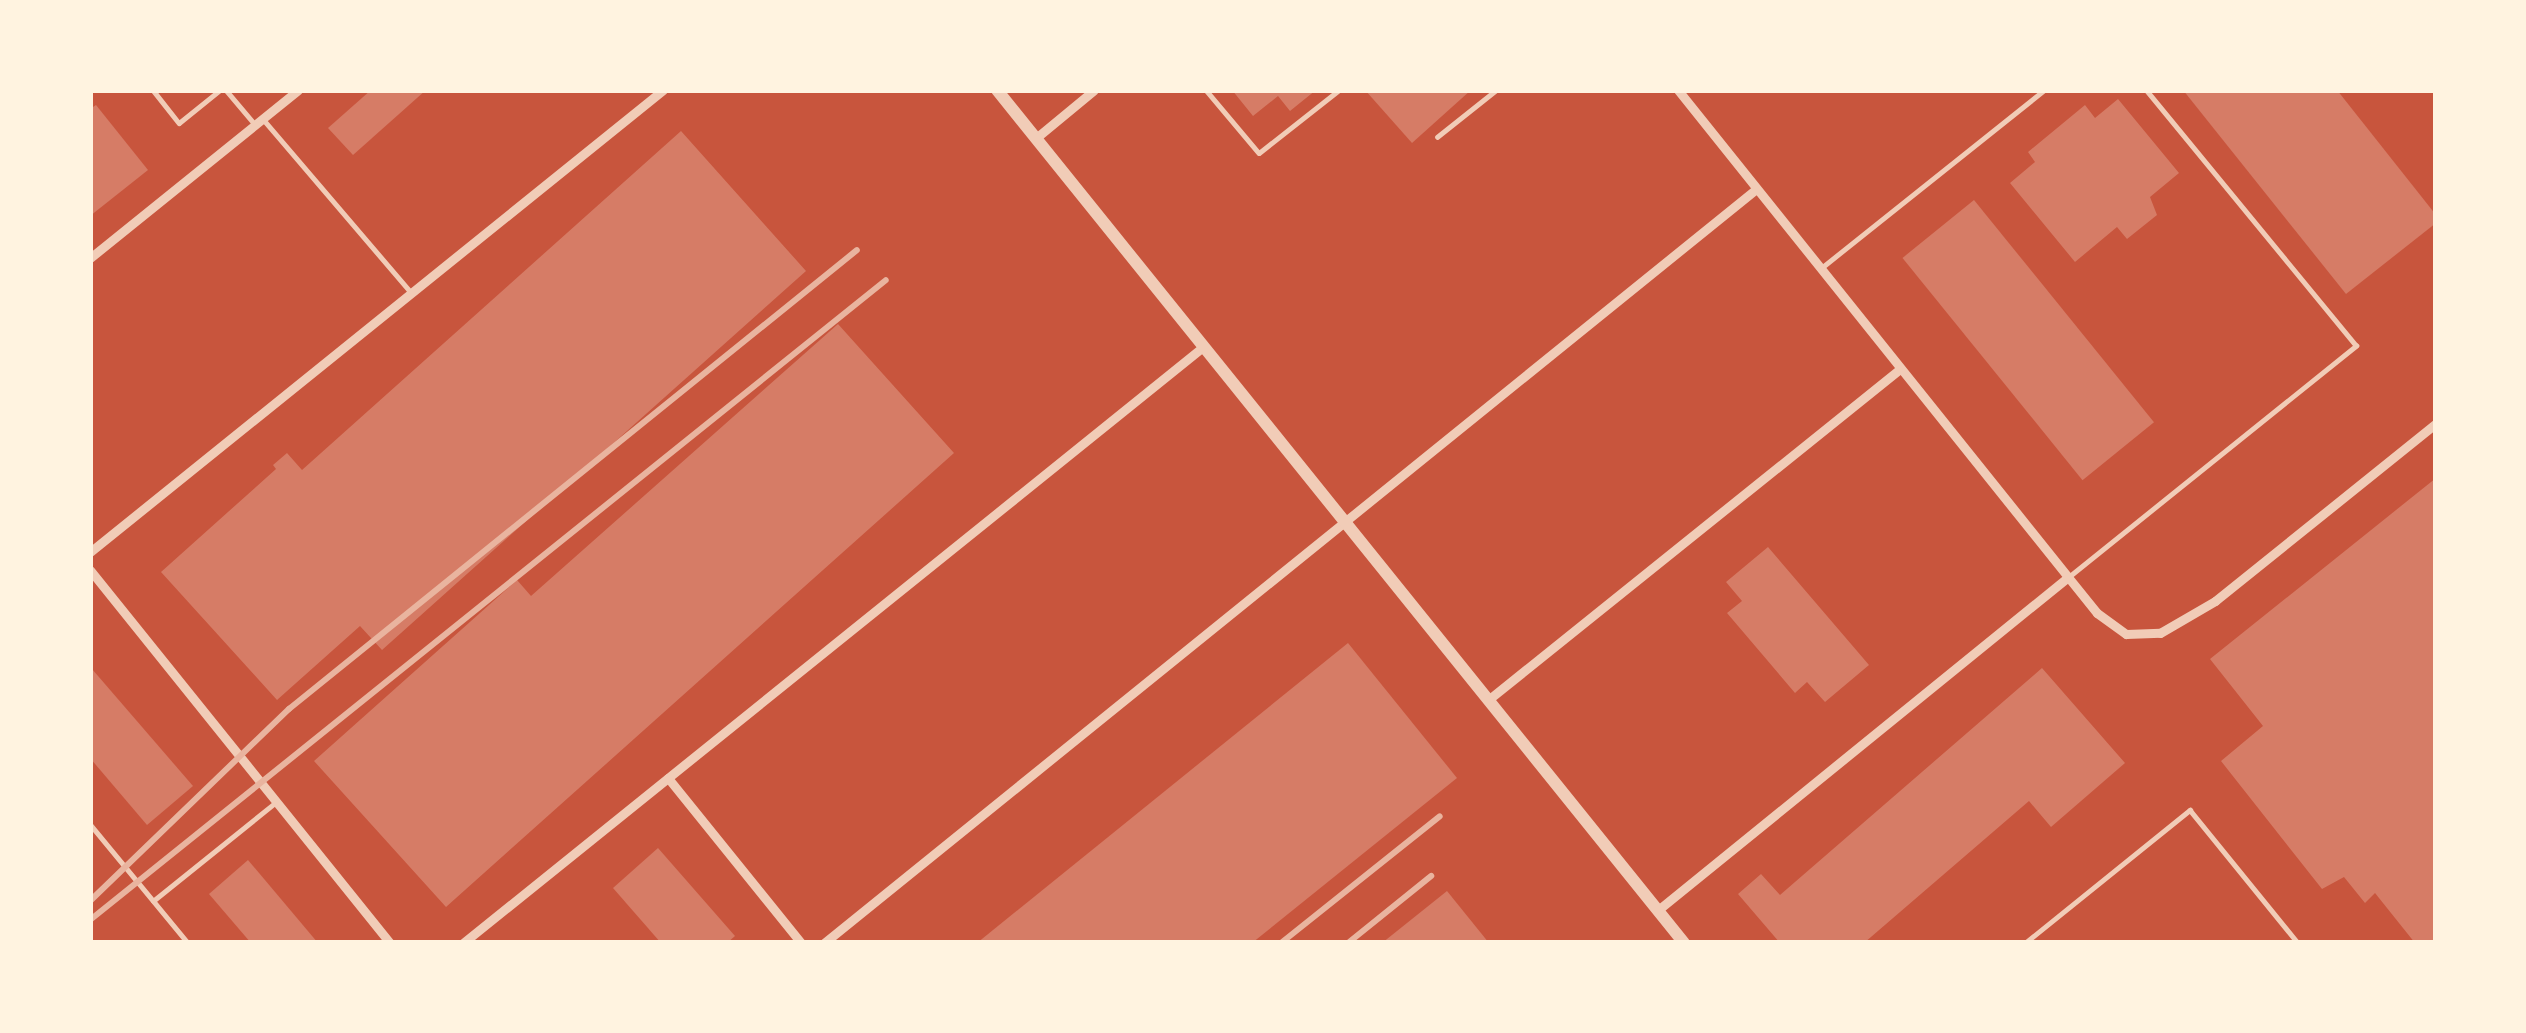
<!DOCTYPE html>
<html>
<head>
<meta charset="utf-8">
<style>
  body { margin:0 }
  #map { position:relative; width:2526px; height:1033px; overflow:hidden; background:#c8553d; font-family:Signika,sans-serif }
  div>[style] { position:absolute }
  .building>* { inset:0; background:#d67c66; transform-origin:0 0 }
  .service>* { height:4.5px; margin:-2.25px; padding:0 2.25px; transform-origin:2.25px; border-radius:2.25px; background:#f1ccb7 }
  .minor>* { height:9px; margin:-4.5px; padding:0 4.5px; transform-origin:4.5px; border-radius:4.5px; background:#f1ccb7 }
  .tertiary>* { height:12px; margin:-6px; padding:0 6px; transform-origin:6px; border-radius:6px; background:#f1ccb7 }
  .rail>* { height:6px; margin:-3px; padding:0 3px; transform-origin:3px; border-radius:3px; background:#e9b49f }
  span { translate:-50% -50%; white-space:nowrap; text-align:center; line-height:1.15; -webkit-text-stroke:9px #fff3e0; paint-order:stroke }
  .frame { position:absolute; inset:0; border:93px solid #fff3e0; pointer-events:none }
</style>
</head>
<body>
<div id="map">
  <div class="building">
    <div style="clip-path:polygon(371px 90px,426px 90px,353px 155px,328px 128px)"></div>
    <div style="clip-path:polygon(1232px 90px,1316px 90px,1290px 111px,1278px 96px,1253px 116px)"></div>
    <div style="clip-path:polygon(1365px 90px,1471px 90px,1412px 143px)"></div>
    <div style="clip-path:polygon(2183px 90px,2337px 90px,2436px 215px,2436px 223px,2346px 294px)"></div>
    <div style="clip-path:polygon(2118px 99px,2179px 173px,2150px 197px,2157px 215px,2127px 239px,2117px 227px,2075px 262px,2010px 183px,2035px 162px,2028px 152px,2085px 105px,2095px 118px)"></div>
    <div style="clip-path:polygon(96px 105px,148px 170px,90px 216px,90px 109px)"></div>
    <div style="clip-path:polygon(681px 131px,806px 271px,382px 650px,360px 626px,277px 700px,161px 572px,276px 469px,273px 465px,287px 453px,302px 470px)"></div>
    <div style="left:1974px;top:200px;width:286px;height:92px;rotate:51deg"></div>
    <div style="clip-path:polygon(838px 324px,954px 453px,446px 907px,314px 761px,517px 580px,531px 596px)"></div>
    <div style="clip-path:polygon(2436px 478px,2436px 943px,2415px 943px,2375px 893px,2365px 903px,2344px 877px,2322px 889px,2221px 761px,2263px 726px,2210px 659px)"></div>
    <div style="clip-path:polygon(1768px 547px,1869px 665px,1825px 702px,1807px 682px,1795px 693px,1727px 613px,1742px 601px,1726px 582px)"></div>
    <div style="clip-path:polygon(1348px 643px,1457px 778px,1252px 943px,977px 943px)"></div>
    <div style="clip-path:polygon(2042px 668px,2125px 763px,2051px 827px,2029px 801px,1864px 943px,1780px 943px,1738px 894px,1761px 874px,1780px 895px)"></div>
    <div style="clip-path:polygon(92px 669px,193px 786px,147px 825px,90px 758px)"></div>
    <div style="clip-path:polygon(658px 848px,735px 936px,727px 943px,661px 943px,613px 888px)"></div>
    <div style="clip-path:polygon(248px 860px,318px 943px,251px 943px,209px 894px)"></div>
    <div style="clip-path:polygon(1447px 891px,1489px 943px,1382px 943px)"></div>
  </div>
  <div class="service">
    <div style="left:153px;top:90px;width:42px;rotate:51.8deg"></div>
    <div style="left:179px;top:123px;width:53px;rotate:-38.8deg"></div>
    <div style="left:226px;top:90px;width:42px;rotate:49.8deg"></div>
    <div style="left:1206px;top:90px;width:82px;rotate:49.9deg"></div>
    <div style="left:1259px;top:153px;width:102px;rotate:-38.2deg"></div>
    <div style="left:263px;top:119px;width:228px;rotate:49.5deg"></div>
    <div style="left:1437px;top:137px;width:75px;rotate:-38.5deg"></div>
    <div style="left:1820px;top:269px;width:287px;rotate:-38.6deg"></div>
    <div style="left:2071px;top:575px;width:366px;rotate:-38.8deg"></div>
    <div style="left:2356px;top:346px;width:331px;rotate:-129.4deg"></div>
    <div style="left:90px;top:824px;width:154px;rotate:50.5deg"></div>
    <div style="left:153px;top:901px;width:158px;rotate:-38.8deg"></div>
    <div style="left:2025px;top:943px;width:212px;rotate:-38.9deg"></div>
    <div style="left:2190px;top:810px;width:171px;rotate:50.9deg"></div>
  </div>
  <div class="minor">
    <div style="left:1678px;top:90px;width:624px;rotate:51.31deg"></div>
    <div style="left:2068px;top:577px;width:46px;rotate:51.1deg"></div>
    <div style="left:2097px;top:613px;width:36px;rotate:36deg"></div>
    <div style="left:2126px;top:634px;width:34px;rotate:-2deg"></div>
    <div style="left:2160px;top:633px;width:64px;rotate:-30.2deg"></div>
    <div style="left:2215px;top:601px;width:284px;rotate:-38.8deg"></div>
    <div style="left:1036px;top:138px;width:75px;rotate:-39.6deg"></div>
    <div style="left:90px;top:258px;width:267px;rotate:-38.9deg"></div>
    <div style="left:90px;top:552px;width:736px;rotate:-38.88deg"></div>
    <div style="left:90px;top:570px;width:479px;rotate:51.2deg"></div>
    <div style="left:1488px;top:700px;width:528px;rotate:-38.78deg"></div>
    <div style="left:668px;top:778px;width:212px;rotate:51.1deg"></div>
    <div style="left:1658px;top:910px;width:528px;rotate:-39.08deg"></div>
    <div style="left:463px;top:943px;width:950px;rotate:-38.85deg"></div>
    <div style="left:824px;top:943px;width:1199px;rotate:-38.97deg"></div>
  </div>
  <div class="tertiary">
    <div style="left:997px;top:90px;width:1095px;rotate:51.15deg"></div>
  </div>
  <div class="rail">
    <div style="left:90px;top:901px;width:277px;rotate:-44deg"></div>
    <div style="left:289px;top:709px;width:730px;rotate:-38.94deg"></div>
    <div style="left:90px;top:920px;width:1021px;rotate:-38.8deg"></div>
    <div style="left:1281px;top:943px;width:203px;rotate:-38.6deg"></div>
    <div style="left:1348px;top:943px;width:107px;rotate:-38.9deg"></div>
  </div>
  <div class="frame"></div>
</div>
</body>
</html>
